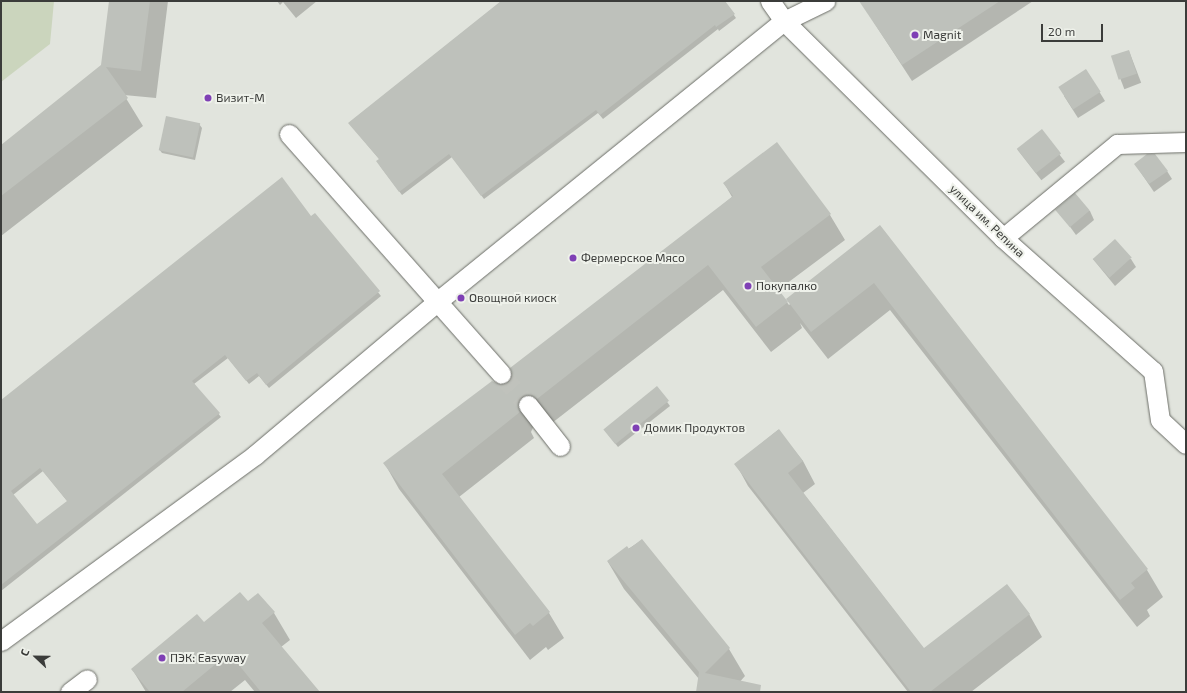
<!DOCTYPE html>
<html>
<head>
<meta charset="utf-8">
<style>
  body { margin:0 }
  #map { position:relative; width:1187px; height:693px; overflow:hidden; background:#e1e4dd; font-family:"Exo 2",sans-serif }
  div>[style] { position:absolute }
  .green>* { inset:0; background:#cbd5bd }
  .shadow>* { inset:0; background:#0003; transform-origin:0 0 }
  .building>* { inset:0; background:#bec1bb; transform-origin:0 0 }
  .street-tunnel>* { height:19px; margin-top:-9.5px; transform-origin:0; background:repeating-linear-gradient(90deg,#c0c2bc 0 19px,transparent 0 29px) }
  .roads { filter:drop-shadow(0 0 1px #6b6d67) drop-shadow(0 0 1px #6b6d67) }
  .street>* { height:19px; margin:-9.5px; padding:0 9.5px; transform-origin:9.5px; border-radius:9.5px; background:#fff }
  .dots>* { width:11px; height:11px; translate:-50% -50%; box-sizing:border-box; border:2px solid #eef1ea; border-radius:50% }
  span { translate:-50% -50%; white-space:nowrap; text-align:center; line-height:1.15; -webkit-text-stroke:4px #eef1ea; paint-order:stroke }
  .poi-label { font-size:12px; color:#3b3c3a }
  .left { translate:0 -50%; text-align:left }
  .street-label { font-size:12px; color:#3b3c3a }
  .frame { position:absolute; inset:0; border:2px solid #3b3c3a; pointer-events:none }
  .north { position:absolute; left:16px; top:637px; width:40px; height:40px; -webkit-text-stroke:3px #eef1ea; paint-order:stroke; rotate:292deg; font-size:11px; font-weight:700; line-height:16px; text-align:center; color:#3b3c3a }
  .north::after { content:''; display:block; margin:auto; width:14px; height:18px; background:#3b3c3a; clip-path:polygon(50% 0,100% 100%,50% 72%,0 100%) }
  .scale { position:absolute; left:1041px; top:24px; width:62px; height:18px; box-sizing:border-box; border:2px solid #3b3c3a; border-top:0; padding-left:5px; font-size:12px; line-height:14px; white-space:nowrap; color:#3b3c3a; -webkit-text-stroke:3px #eef1ea; paint-order:stroke }
</style>
</head>
<body>
<div id="map">
  <div class="green">
    <div style="clip-path:polygon(1px 1px,54px 1px,50px 44px,1px 82px)"></div>
  </div>
  <div class="shadow">
    <div style="clip-path:polygon(110px 1px,168px 1px,156px 98px,124px 95px,143px 126px,1px 236px,1px 146px,102px 65px)"></div>
    <div style="clip-path:polygon(277px 1px,317px 1px,296px 18px,283px 2px,280px 5px)"></div>
    <div style="clip-path:polygon(502px 1px,724px 1px,736px 18px,719px 31px,718px 29px,603px 119px,598px 113px,484px 199px,452px 157px,402px 195px,380px 166px,380px 160px,349px 123px)"></div>
    <div style="clip-path:polygon(873px 1px,1033px 1px,912px 81px,873px 21px)"></div>
    <div style="left:1129px;top:51px;width:34px;height:18px;rotate:69deg"></div>
    <div style="clip-path:polygon(1086px 70px,1105px 101px,1078px 118px,1064px 96px)"></div>
    <div style="clip-path:polygon(199px 124px,202px 128px,195px 160px,162px 153px,159px 149px)"></div>
    <div style="left:1041px;top:131px;width:39px;height:30px;rotate:52deg"></div>
    <div style="clip-path:polygon(1135px 164px,1167px 171px,1172px 179px,1154px 192px)"></div>
    <div style="clip-path:polygon(724px 183px,830px 215px,845px 240px,778px 290px,789px 305px,880px 226px,1147px 570px,1163px 597px,1147px 610px,1150px 616px,1137px 627px,890px 310px,828px 359px,800px 323px,802px 328px,771px 352px,723px 290px,552px 423px,536px 421px,531px 432px,534px 438px,459px 497px,549px 613px,564px 638px,548px 650px,546px 647px,530px 660px,399px 489px,385px 464px,498px 386px,509px 383px,732px 197px)"></div>
    <div style="clip-path:polygon(1057px 209px,1090px 211px,1094px 220px,1076px 235px)"></div>
    <div style="clip-path:polygon(evenodd,315px 214px,381px 296px,269px 388px,259px 376px,249px 384px,228px 358px,194px 384px,221px 417px,1px 591px,1px 402px,315px 214px,43px 471px,68px 502px,37px 526px,13px 495px,43px 471px)"></div>
    <div style="clip-path:polygon(1093px 259px,1131px 259px,1136px 267px,1115px 286px)"></div>
    <div style="clip-path:polygon(657px 388px,670px 406px,618px 447px,607px 433px)"></div>
    <div style="clip-path:polygon(778px 430px,803px 461px,815px 484px,803px 493px,924px 649px,1029px 614px,1042px 637px,971px 692px,908px 692px,748px 486px,736px 464px)"></div>
    <div style="clip-path:polygon(642px 540px,729px 649px,745px 676px,737px 685px,741px 692px,697px 692px,699px 679px,624px 589px,608px 562px)"></div>
    <div style="clip-path:polygon(248px 603px,274px 613px,290px 640px,281px 647px,319px 692px,255px 692px,245px 680px,230px 692px,146px 692px,132px 669px,203px 624px)"></div>
  </div>
  <div class="building">
    <div style="clip-path:polygon(109px 1px,150px 1px,141px 71px,106px 67px,128px 98px,1px 196px,1px 145px,101px 65px)"></div>
    <div style="clip-path:polygon(501px 1px,725px 1px,735px 14px,716px 27px,715px 25px,600px 115px,596px 110px,481px 196px,449px 154px,399px 192px,376px 161px,379px 159px,348px 123px)"></div>
    <div style="clip-path:polygon(859px 1px,1000px 1px,902px 65px)"></div>
    <div style="left:1129px;top:50px;width:25px;height:19px;rotate:72deg"></div>
    <div style="left:1086px;top:69px;width:27px;height:33px;rotate:57deg"></div>
    <div style="left:166px;top:116px;width:35px;height:35px;rotate:12deg"></div>
    <div style="left:1042px;top:129px;width:31px;height:32px;rotate:52deg"></div>
    <div style="clip-path:polygon(777px 142px,831px 214px,761px 267px,788px 302px,756px 327px,708px 265px,537px 399px,532px 395px,522px 396px,517px 406px,520px 412px,442px 474px,550px 612px,533px 626px,530px 623px,515px 635px,383px 463px,492px 381px,498px 384px,508px 382px,512px 377px,510px 368px,733px 196px,723px 183px)"></div>
    <div style="clip-path:polygon(1147px 154px,1155px 154px,1168px 171px,1149px 184px,1134px 164px)"></div>
    <div style="clip-path:polygon(evenodd,282px 177px,311px 216px,315px 213px,380px 291px,266px 385px,257px 373px,246px 381px,225px 355px,192px 381px,220px 413px,1px 585px,1px 400px,282px 177px,40px 468px,67px 501px,37px 524px,11px 491px,40px 468px)"></div>
    <div style="left:1075px;top:193px;width:23px;height:26px;rotate:50deg"></div>
    <div style="clip-path:polygon(880px 225px,1148px 569px,1131px 583px,1135px 588px,1120px 600px,874px 283px,811px 332px,786px 299px)"></div>
    <div style="left:1115px;top:239px;width:25px;height:30px;rotate:48deg"></div>
    <div style="left:657px;top:386px;width:19px;height:69px;rotate:51deg"></div>
    <div style="clip-path:polygon(779px 429px,803px 461px,788px 473px,924px 648px,1007px 584px,1030px 614px,930px 692px,911px 692px,734px 464px)"></div>
    <div style="clip-path:polygon(642px 539px,730px 648px,705px 673px,761px 685px,760px 692px,696px 692px,699px 672px,607px 561px,627px 546px,629px 549px)"></div>
    <div style="clip-path:polygon(240px 592px,248px 601px,258px 593px,275px 612px,262px 623px,320px 692px,261px 692px,229px 653px,182px 692px,150px 692px,131px 669px,197px 614px,204px 622px)"></div>
  </div>
  <div class="street-tunnel">
    <div style="left:501px;top:374px;width:41px;rotate:48.9deg"></div>
  </div>
  <div class="roads">
    <div class="street">
      <div style="left:770px;top:1px;width:24px;rotate:55deg"></div>
      <div style="left:784px;top:21px;width:308px;rotate:44.7deg"></div>
      <div style="left:1003px;top:238px;width:200px;rotate:41.6deg"></div>
      <div style="left:1153px;top:371px;width:49px;rotate:81.9deg"></div>
      <div style="left:1160px;top:420px;width:35px;rotate:43deg"></div>
      <div style="left:289px;top:134px;width:320px;rotate:48.5deg"></div>
      <div style="left:1003px;top:238px;width:148px;rotate:-39.5deg"></div>
      <div style="left:1117px;top:144px;width:69px;rotate:-1.7deg"></div>
      <div style="left:528px;top:405px;width:52px;rotate:52deg"></div>
      <div style="left:1px;top:641px;width:315px;rotate:-36.2deg"></div>
      <div style="left:255px;top:455px;width:239px;rotate:-40.1deg"></div>
      <div style="left:438px;top:301px;width:445px;rotate:-39deg"></div>
      <div style="left:784px;top:21px;width:46px;rotate:-26deg"></div>
      <div style="left:70px;top:692px;width:21px;rotate:-37deg"></div>
    </div>
  </div>
  <div class="dots">
    <div style="left:915px;top:35px;background:#7f40b5"></div>
    <div style="left:208px;top:98px;background:#7f40b5"></div>
    <div style="left:573px;top:258px;background:#7f40b5"></div>
    <div style="left:748px;top:286px;background:#7f40b5"></div>
    <div style="left:461px;top:298px;background:#7f40b5"></div>
    <div style="left:636px;top:428px;background:#7f40b5"></div>
    <div style="left:162px;top:658px;background:#7f40b5"></div>
  </div>
  <div class="poi-label">
    <span class="left" style="left:923px;top:35px">Magnit</span>
    <span class="left" style="left:216px;top:98px">Визит-М</span>
    <span class="left" style="left:581px;top:258px">Фермерское Мясо</span>
    <span class="left" style="left:756px;top:286px">Покупалко</span>
    <span class="left" style="left:469px;top:298px">Овощной киоск</span>
    <span class="left" style="left:644px;top:428px">Домик Продуктов</span>
    <span class="left" style="left:170px;top:658px">ПЭК: Easyway</span>
  </div>
  <div class="street-label">
    <span style="left:987px;top:221px;rotate:44deg">улица им. Репина</span>
  </div>
  <div class="frame"></div>
  <div class="north">С</div>
  <div class="scale">20 m</div>
</div>
</body>
</html>
